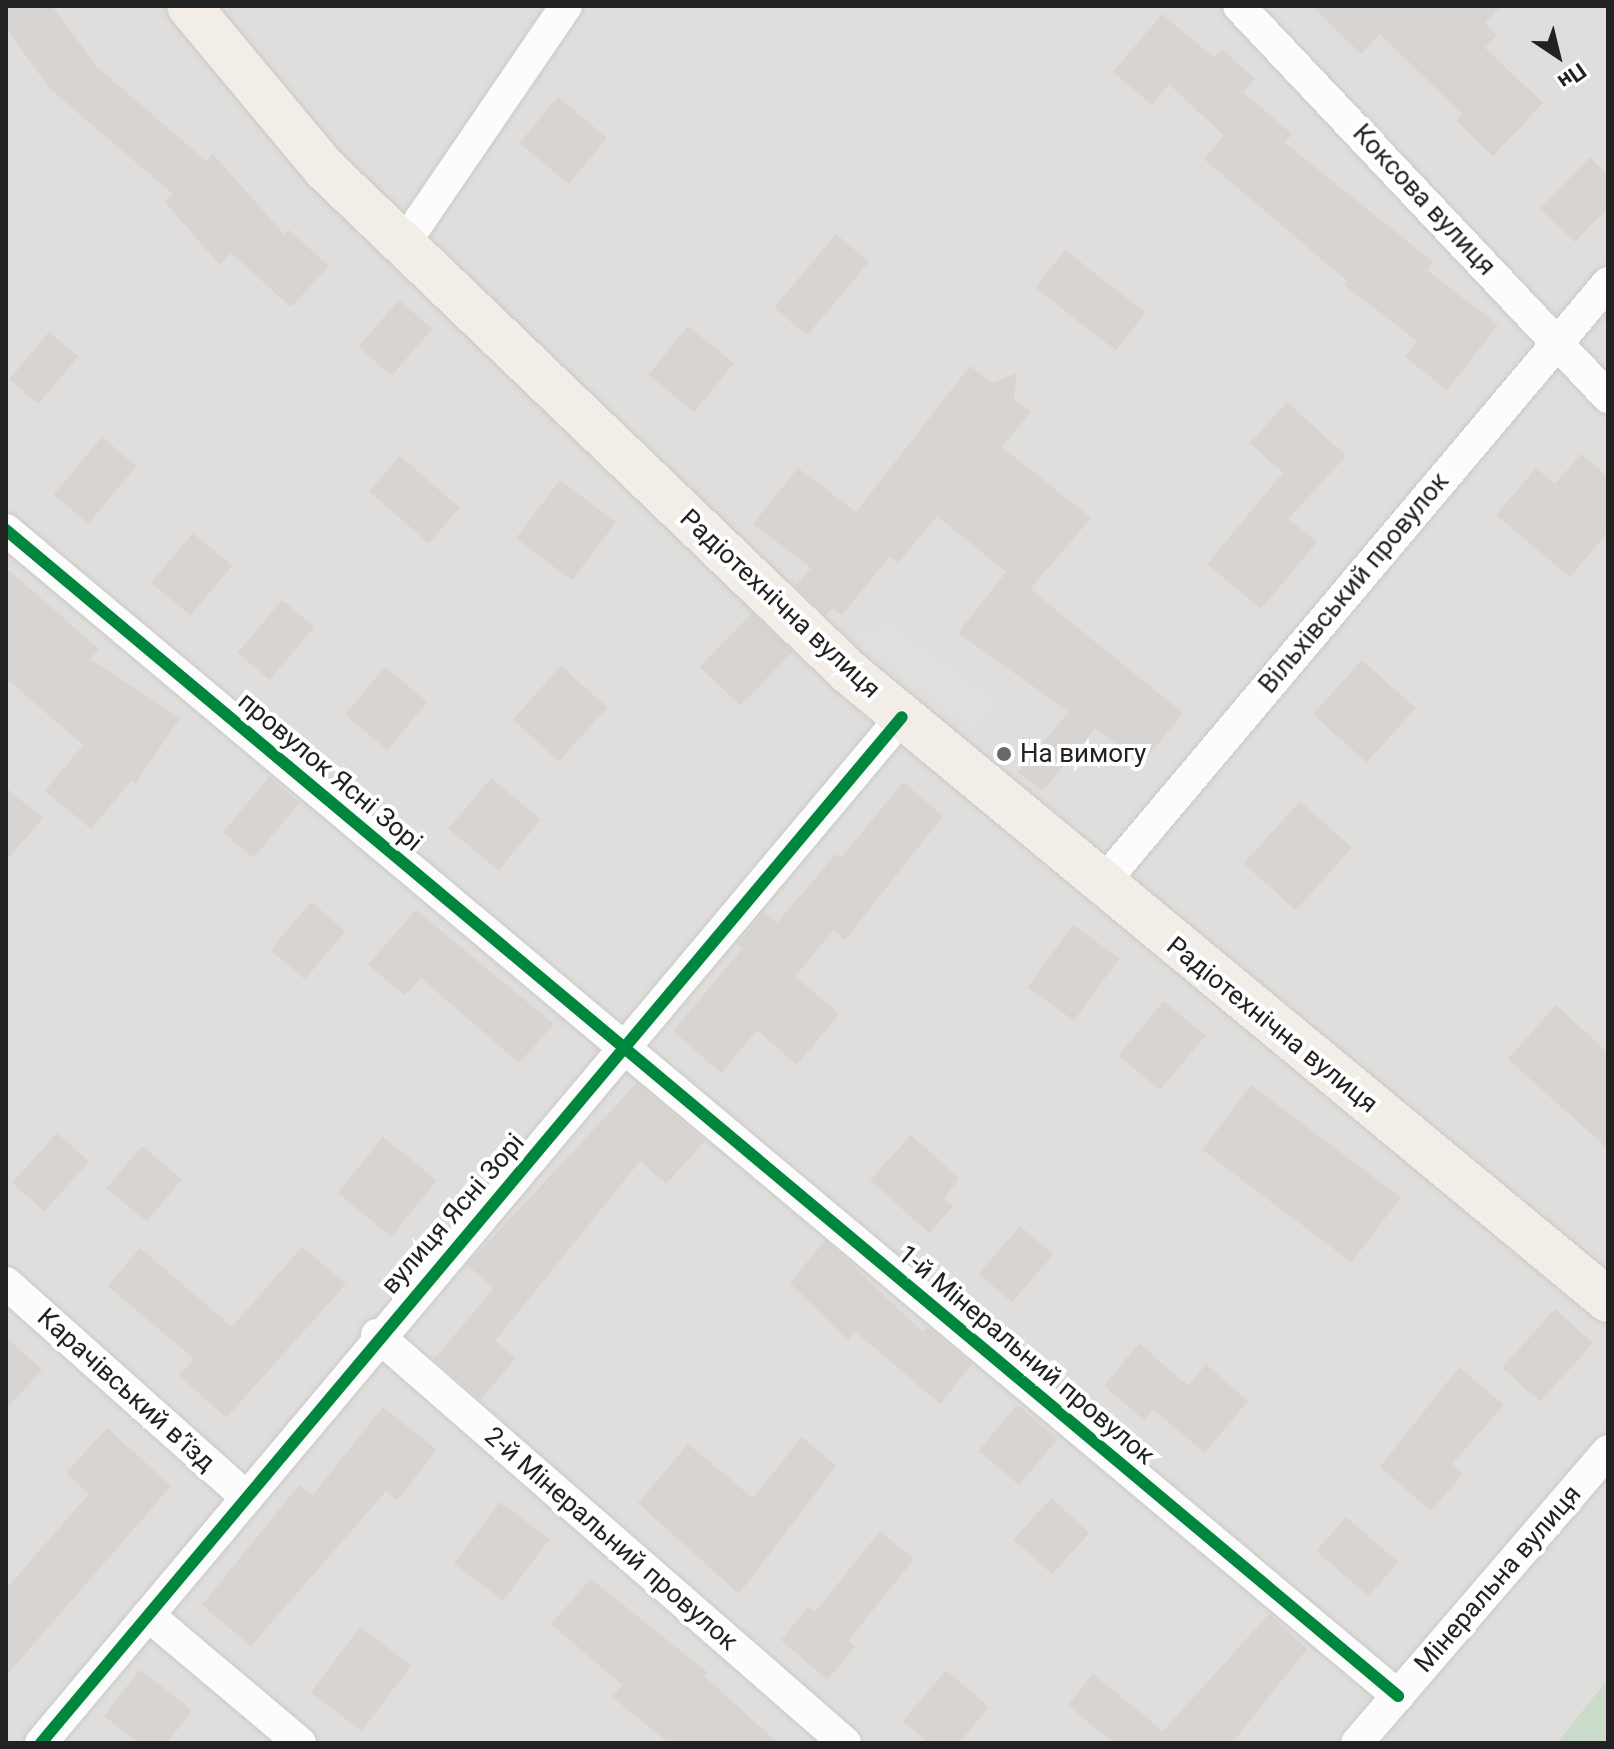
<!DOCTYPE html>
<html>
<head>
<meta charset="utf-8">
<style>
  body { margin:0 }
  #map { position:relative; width:1614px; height:1749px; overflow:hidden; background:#f0eeeb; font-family:Roboto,sans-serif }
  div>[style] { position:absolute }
  .residential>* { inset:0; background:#dfdedc; transform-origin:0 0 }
  .cemetery>* { inset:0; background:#cadbca }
  .parking>* { inset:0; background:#e0dfde }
  .building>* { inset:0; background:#d7d4d2; transform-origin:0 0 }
  .roads { filter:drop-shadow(0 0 2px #c9c8c7) drop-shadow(0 0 2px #c9c8c7) }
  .street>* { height:32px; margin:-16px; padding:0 16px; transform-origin:16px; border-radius:16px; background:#fdfcfc }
  .primary>* { height:44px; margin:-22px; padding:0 22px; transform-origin:22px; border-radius:22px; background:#f3ede7 }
  .cycleway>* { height:12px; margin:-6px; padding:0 6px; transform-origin:6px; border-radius:6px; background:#00873e }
  .dots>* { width:22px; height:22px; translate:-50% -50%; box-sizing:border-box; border:4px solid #fff; border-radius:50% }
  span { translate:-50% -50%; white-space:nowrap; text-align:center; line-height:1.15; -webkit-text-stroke:8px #fff; paint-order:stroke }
  .street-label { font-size:26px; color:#222 }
  .poi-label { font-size:26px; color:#222 }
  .left { translate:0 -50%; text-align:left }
  .frame { position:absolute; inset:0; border:8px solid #222; pointer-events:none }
  .north { position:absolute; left:1518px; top:16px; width:80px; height:80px; -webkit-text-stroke:6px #fff; paint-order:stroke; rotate:145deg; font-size:22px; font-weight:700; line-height:32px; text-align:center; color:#222 }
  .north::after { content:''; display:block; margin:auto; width:28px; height:36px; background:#222; clip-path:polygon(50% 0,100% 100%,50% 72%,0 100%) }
</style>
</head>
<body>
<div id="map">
  <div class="residential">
    <div style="left:6px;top:6px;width:1602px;height:1737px"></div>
  </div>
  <div class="cemetery">
    <div style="clip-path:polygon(1608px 1679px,1608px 1743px,1557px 1743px)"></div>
  </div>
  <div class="parking">
    <div style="clip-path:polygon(892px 626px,997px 703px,975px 731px,858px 640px,858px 632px)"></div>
  </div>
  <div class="building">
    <div style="clip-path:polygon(6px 6px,52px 6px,97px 67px,206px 161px,213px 154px,285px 235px,289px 230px,329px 266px,291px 307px,231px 253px,220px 265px,165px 202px,173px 194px,50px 89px,6px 28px)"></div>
    <div style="clip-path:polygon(1312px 6px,1501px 6px,1485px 23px,1497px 35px,1485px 48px,1543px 103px,1493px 156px,1456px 121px,1462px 114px,1380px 34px,1361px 54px)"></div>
    <div style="clip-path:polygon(1162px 14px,1214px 58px,1222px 49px,1255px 79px,1243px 92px,1292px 134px,1285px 143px,1433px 262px,1427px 270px,1498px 325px,1447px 390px,1405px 357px,1417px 341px,1344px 285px,1347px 281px,1204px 159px,1224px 136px,1169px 84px,1152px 105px,1113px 72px)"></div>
    <div style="left:558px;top:97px;width:64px;height:60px;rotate:40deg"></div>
    <div style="clip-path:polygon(1590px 157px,1608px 175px,1608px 208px,1575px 242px,1540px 209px)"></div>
    <div style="left:836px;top:234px;width:43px;height:96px;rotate:40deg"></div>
    <div style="left:1065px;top:250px;width:102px;height:48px;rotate:38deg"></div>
    <div style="left:399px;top:300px;width:44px;height:62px;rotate:41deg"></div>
    <div style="left:688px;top:326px;width:59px;height:63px;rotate:39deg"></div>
    <div style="left:49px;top:332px;width:38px;height:62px;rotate:40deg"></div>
    <div style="clip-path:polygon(970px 366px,992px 383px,1017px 373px,1014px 399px,1031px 412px,1002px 447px,1091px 518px,1030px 589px,1183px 713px,1141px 765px,1096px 728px,1042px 791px,1018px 772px,1069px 712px,958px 633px,1006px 572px,937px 516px,898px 563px,890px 556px,842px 615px,832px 608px,825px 615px,795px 586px,811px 568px,753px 524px,798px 468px,856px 512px)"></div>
    <div style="clip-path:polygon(1287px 402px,1346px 456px,1288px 519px,1317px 542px,1261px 609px,1207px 564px,1283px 473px,1250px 443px)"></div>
    <div style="left:102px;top:437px;width:45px;height:75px;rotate:40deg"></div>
    <div style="clip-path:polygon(1581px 454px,1608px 477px,1608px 532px,1570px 577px,1496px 515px,1536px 468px,1555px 484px)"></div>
    <div style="left:400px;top:456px;width:79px;height:47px;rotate:41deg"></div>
    <div style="left:560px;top:480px;width:70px;height:73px;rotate:37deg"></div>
    <div style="left:193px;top:533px;width:51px;height:65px;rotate:40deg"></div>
    <div style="clip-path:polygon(6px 568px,99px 649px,90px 659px,180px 718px,135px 784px,131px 781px,91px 829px,45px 791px,83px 745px,6px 678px)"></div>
    <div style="left:282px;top:600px;width:42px;height:69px;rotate:40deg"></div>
    <div style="left:752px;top:613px;width:56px;height:75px;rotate:44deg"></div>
    <div style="left:1362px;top:660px;width:72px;height:73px;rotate:42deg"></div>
    <div style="left:561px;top:666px;width:62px;height:72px;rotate:42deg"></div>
    <div style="left:385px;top:667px;width:55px;height:62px;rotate:40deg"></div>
    <div style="left:269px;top:777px;width:40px;height:72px;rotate:40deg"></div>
    <div style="left:491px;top:778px;width:65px;height:66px;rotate:40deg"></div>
    <div style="clip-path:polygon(903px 782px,943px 816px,845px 940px,834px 930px,795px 976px,839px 1014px,797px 1065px,757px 1030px,721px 1073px,673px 1031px,742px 949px,737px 944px,764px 912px,777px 923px,836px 854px,841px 858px)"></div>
    <div style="clip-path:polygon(6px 788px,43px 818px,6px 861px)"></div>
    <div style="left:1300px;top:801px;width:70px;height:84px;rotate:42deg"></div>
    <div style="left:311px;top:902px;width:45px;height:63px;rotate:40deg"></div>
    <div style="clip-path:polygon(416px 910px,554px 1024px,519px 1063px,421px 978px,405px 995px,368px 965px)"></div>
    <div style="left:1073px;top:925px;width:57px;height:77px;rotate:36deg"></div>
    <div style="left:1164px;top:1001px;width:54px;height:71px;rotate:40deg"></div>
    <div style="clip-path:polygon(1556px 1005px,1608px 1053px,1608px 1149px,1508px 1059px)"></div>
    <div style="clip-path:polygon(637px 1083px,705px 1141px,666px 1184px,640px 1161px,495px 1341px,516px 1358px,480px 1400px,434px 1359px,494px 1288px,467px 1265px)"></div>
    <div style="left:1251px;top:1085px;width:187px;height:81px;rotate:37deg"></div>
    <div style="left:57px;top:1133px;width:43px;height:67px;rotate:42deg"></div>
    <div style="clip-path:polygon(911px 1135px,959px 1178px,944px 1199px,953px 1207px,929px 1233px,870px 1180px)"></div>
    <div style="left:383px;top:1137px;width:69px;height:72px;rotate:39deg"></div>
    <div style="left:142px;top:1146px;width:52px;height:55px;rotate:40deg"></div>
    <div style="left:1020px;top:1226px;width:44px;height:63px;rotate:41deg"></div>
    <div style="clip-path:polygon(825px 1240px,923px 1332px,927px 1327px,972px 1364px,940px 1404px,855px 1331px,848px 1340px,790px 1283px)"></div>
    <div style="clip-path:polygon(302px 1247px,346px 1284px,226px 1418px,179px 1375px,194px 1359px,108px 1286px,140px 1248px,232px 1327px)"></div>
    <div style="left:1555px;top:1309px;width:51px;height:79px;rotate:42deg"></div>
    <div style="clip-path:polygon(6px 1337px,42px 1370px,6px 1409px)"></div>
    <div style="clip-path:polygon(1139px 1343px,1188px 1386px,1206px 1364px,1248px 1401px,1205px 1453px,1153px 1409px,1144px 1420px,1104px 1386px)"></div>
    <div style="clip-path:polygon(1459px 1367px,1504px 1405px,1452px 1464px,1463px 1474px,1431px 1511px,1380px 1467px)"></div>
    <div style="left:1017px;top:1405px;width:53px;height:60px;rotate:40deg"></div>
    <div style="clip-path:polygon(383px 1407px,437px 1450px,397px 1500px,386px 1491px,251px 1646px,202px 1605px,299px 1485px,312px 1496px)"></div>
    <div style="clip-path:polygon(107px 1428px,171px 1486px,6px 1676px,6px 1589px,89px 1494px,66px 1473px)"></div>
    <div style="clip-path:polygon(802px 1437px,836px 1466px,739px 1594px,638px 1503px,688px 1444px,753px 1498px)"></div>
    <div style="left:1051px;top:1498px;width:52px;height:56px;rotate:42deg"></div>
    <div style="left:500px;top:1502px;width:62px;height:77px;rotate:37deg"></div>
    <div style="left:1346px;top:1517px;width:69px;height:45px;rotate:41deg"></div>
    <div style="clip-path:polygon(880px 1531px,914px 1559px,848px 1641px,855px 1647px,827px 1680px,781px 1640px,808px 1607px,815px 1612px)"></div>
    <div style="clip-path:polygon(591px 1579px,707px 1672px,704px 1676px,778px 1743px,669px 1743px,612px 1697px,622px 1685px,551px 1624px)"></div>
    <div style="clip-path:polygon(1269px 1614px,1307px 1649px,1232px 1743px,1113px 1743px,1068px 1705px,1093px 1674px,1163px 1731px)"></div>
    <div style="left:360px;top:1627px;width:64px;height:82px;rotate:37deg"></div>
    <div style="clip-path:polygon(140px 1670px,192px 1710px,167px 1743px,139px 1743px,104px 1716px)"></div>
    <div style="clip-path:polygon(946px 1670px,989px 1707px,959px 1743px,928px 1743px,903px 1721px)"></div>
  </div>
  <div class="roads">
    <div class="street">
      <div style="left:1239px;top:6px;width:538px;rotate:46.66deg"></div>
      <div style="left:403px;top:245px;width:289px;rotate:-55.7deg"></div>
      <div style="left:6px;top:530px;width:1816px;rotate:39.95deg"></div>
      <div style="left:1101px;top:885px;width:787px;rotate:-49.9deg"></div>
      <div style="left:6px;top:1283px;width:323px;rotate:41.7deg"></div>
      <div style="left:377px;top:1335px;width:621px;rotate:41.08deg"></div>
      <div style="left:148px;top:1615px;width:199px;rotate:40.1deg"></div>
      <div style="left:41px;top:1743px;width:1339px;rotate:-50deg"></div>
      <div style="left:1357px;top:1743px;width:385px;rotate:-49.3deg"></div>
    </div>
    <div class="primary">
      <div style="left:189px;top:6px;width:212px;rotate:50.2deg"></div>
      <div style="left:325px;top:169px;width:728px;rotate:43.83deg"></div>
      <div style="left:850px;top:673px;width:984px;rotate:39.6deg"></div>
    </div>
  </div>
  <div class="cycleway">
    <div style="left:6px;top:530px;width:1816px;rotate:39.95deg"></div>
    <div style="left:41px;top:1743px;width:1339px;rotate:-50deg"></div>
  </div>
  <div class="dots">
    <div style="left:1004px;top:754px;background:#6a6968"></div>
  </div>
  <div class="street-label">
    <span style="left:1424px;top:200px;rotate:47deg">Коксова вулиця</span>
    <span style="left:1354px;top:583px;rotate:-50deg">Вільхівський провулок</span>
    <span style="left:780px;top:604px;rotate:43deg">Радіотехнічна вулиця</span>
    <span style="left:330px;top:772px;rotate:40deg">провулок Ясні Зорі</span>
    <span style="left:1272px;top:1025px;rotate:39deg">Радіотехнічна вулиця</span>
    <span style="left:453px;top:1214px;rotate:-49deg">вулиця Ясні Зорі</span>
    <span style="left:1026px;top:1355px;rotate:40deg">1-й Мінеральний провулок</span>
    <span style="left:126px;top:1390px;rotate:42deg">Карачівський в’їзд</span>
    <span style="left:611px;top:1539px;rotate:41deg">2-й Мінеральний провулок</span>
    <span style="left:1498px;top:1579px;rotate:-49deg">Мінеральна вулиця</span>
  </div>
  <div class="poi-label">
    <span class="left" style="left:1020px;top:754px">На вимогу</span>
  </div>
  <div class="frame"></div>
  <div class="north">Пн</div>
</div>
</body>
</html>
